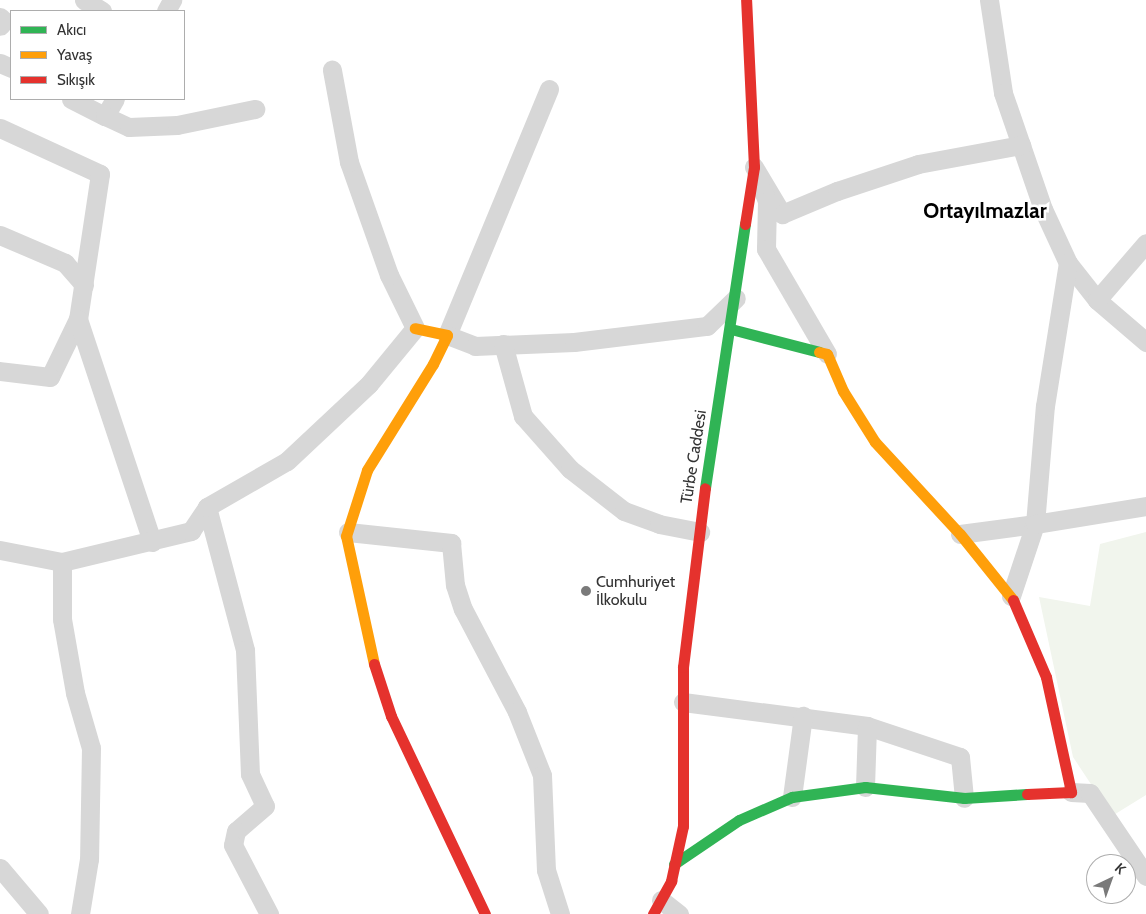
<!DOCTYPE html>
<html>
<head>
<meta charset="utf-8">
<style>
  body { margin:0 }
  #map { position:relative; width:1146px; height:914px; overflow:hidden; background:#fff; font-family:Cabin,sans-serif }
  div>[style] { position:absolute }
  .green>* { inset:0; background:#f1f5ed }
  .street>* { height:19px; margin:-9.5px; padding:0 9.5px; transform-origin:9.5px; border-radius:9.5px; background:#d7d7d7 }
  .fast>* { height:11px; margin:-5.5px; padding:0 5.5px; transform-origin:5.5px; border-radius:5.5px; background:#30b455 }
  .slow>* { height:11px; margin:-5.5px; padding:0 5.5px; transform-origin:5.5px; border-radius:5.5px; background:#ff9f0a }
  .jam>* { height:11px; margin:-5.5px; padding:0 5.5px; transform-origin:5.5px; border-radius:5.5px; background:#e5322d }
  .dots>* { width:14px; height:14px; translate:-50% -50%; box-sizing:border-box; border:2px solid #fff; border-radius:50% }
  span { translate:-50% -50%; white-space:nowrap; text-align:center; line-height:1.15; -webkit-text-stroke:5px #fff; paint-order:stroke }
  .street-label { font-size:16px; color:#333 }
  .poi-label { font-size:16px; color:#333 }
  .left { translate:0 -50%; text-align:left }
  .district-label { font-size:21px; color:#000; font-weight:700 }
  .legend { position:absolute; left:10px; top:10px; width:175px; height:90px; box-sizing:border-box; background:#fff; border:1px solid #adadad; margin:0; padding:6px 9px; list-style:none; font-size:15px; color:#333 }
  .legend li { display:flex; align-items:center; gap:10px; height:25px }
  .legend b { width:25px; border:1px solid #adadad }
  .north { position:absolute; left:1086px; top:854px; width:50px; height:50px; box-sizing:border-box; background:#fff; border:1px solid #adadad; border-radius:50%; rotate:42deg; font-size:14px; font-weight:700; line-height:20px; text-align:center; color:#333 }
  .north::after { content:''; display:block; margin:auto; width:18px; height:22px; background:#7a7a7a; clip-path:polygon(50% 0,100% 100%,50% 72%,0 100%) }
</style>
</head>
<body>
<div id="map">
  <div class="green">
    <div style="clip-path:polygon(1146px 532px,1146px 795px,1112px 816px,1073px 757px,1039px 597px,1090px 606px,1100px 544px)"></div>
  </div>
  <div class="street">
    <div style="left:84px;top:0;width:21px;rotate:31deg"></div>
    <div style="left:989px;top:0;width:94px;rotate:81.4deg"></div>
    <div style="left:1003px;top:93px;width:123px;rotate:71deg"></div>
    <div style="left:1043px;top:209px;width:60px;rotate:65.2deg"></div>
    <div style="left:1068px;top:263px;width:47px;rotate:51.9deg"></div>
    <div style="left:1097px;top:300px;width:65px;rotate:40.6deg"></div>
    <div style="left:166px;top:11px;width:13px;rotate:-61deg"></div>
    <div style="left:0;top:17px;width:6px;rotate:45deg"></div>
    <div style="left:4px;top:21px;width:6px;rotate:129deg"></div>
    <div style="left:0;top:63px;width:12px;rotate:24deg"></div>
    <div style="left:549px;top:89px;width:266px;rotate:112.5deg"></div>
    <div style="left:447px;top:335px;width:30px;rotate:21deg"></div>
    <div style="left:475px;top:346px;width:99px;rotate:-2.3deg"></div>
    <div style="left:574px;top:342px;width:134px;rotate:-6.9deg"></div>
    <div style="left:707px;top:326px;width:40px;rotate:-44deg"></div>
    <div style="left:71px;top:99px;width:38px;rotate:27deg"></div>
    <div style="left:105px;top:116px;width:20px;rotate:-60deg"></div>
    <div style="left:105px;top:116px;width:26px;rotate:25deg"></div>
    <div style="left:129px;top:127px;width:48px;rotate:-2.4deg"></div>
    <div style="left:177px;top:125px;width:80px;rotate:-11.6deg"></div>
    <div style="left:0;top:128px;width:110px;rotate:24.7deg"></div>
    <div style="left:100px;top:174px;width:147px;rotate:98.6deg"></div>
    <div style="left:78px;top:319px;width:64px;rotate:115.8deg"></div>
    <div style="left:50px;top:377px;width:50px;rotate:-173.2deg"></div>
    <div style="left:754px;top:167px;width:55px;rotate:59.2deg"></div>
    <div style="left:782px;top:214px;width:60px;rotate:-22.7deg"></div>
    <div style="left:837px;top:191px;width:85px;rotate:-18.4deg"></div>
    <div style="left:918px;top:164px;width:105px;rotate:-10.5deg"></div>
    <div style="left:763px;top:191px;width:11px;rotate:68deg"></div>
    <div style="left:767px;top:201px;width:48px;rotate:91.2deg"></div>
    <div style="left:766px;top:249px;width:121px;rotate:59.8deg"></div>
    <div style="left:0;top:235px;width:71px;rotate:23.3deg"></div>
    <div style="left:65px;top:263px;width:29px;rotate:49deg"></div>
    <div style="left:1097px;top:300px;width:75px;rotate:-49.3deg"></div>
    <div style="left:78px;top:319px;width:235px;rotate:71.6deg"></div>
    <div style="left:503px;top:344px;width:75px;rotate:74.5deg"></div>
    <div style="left:523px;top:416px;width:71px;rotate:48.4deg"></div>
    <div style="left:570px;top:469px;width:68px;rotate:37.9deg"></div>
    <div style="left:624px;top:511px;width:37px;rotate:20deg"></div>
    <div style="left:659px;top:524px;width:42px;rotate:11deg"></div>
    <div style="left:207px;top:507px;width:148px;rotate:75.1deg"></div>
    <div style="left:245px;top:650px;width:124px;rotate:87.7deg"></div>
    <div style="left:250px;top:774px;width:35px;rotate:65deg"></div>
    <div style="left:265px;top:806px;width:38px;rotate:139deg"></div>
    <div style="left:236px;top:831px;width:14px;rotate:102deg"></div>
    <div style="left:233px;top:845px;width:78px;rotate:62.4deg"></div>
    <div style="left:348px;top:532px;width:104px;rotate:6.1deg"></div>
    <div style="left:451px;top:543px;width:42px;rotate:84.6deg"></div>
    <div style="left:455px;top:585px;width:25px;rotate:72deg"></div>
    <div style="left:463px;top:609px;width:116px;rotate:62.3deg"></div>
    <div style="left:517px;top:712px;width:68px;rotate:68.4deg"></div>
    <div style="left:542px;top:775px;width:95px;rotate:87.6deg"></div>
    <div style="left:546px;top:870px;width:46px;rotate:72.3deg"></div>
    <div style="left:960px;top:534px;width:76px;rotate:-7.6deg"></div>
    <div style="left:1035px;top:524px;width:118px;rotate:-85.2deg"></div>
    <div style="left:1045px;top:406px;width:145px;rotate:-80.9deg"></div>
    <div style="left:0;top:550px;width:63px;rotate:11deg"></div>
    <div style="left:62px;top:562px;width:133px;rotate:-13.5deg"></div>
    <div style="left:191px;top:531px;width:29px;rotate:-56deg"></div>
    <div style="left:207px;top:507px;width:92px;rotate:-29.9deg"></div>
    <div style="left:287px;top:461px;width:112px;rotate:-43.2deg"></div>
    <div style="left:369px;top:384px;width:72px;rotate:-50.6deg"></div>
    <div style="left:415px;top:328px;width:59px;rotate:-116.1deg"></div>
    <div style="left:389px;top:275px;width:120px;rotate:-109.5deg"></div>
    <div style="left:349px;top:162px;width:94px;rotate:-100.5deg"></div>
    <div style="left:62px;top:562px;width:57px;rotate:90deg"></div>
    <div style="left:62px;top:619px;width:75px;rotate:80deg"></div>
    <div style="left:75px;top:693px;width:57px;rotate:73.8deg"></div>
    <div style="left:91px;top:748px;width:111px;rotate:91deg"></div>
    <div style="left:89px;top:859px;width:56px;rotate:99.3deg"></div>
    <div style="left:1011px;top:596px;width:76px;rotate:-71.6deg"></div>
    <div style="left:1035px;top:524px;width:112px;rotate:-9.2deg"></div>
    <div style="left:683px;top:702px;width:186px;rotate:7.4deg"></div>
    <div style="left:867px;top:726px;width:98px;rotate:18.4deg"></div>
    <div style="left:960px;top:757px;width:41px;rotate:84.4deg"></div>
    <div style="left:865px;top:787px;width:61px;rotate:-88.1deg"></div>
    <div style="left:1071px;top:792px;width:19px;rotate:3deg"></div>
    <div style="left:1090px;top:793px;width:100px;rotate:56deg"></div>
    <div style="left:792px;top:797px;width:82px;rotate:-82.3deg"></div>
    <div style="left:0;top:868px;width:60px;rotate:49.7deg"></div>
    <div style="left:661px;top:900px;width:23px;rotate:38deg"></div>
  </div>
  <div class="fast">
    <div style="left:731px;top:329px;width:91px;rotate:14.6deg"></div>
    <div style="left:705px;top:488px;width:267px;rotate:-81.4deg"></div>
    <div style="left:674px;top:864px;width:78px;rotate:-34.1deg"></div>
    <div style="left:739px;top:820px;width:58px;rotate:-23.5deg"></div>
    <div style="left:792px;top:797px;width:74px;rotate:-7.8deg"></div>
    <div style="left:865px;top:787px;width:100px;rotate:6.3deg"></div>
    <div style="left:964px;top:798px;width:63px;rotate:-3.6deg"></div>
  </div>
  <div class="slow">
    <div style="left:819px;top:352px;width:8px;rotate:14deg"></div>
    <div style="left:827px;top:354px;width:40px;rotate:66.6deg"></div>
    <div style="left:843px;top:391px;width:60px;rotate:57.9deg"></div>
    <div style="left:875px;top:442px;width:125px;rotate:47.3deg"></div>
    <div style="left:960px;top:534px;width:85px;rotate:51.2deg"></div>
    <div style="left:374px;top:664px;width:131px;rotate:-102.3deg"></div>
    <div style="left:346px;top:536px;width:69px;rotate:-72.3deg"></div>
    <div style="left:367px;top:470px;width:125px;rotate:-58.1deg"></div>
    <div style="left:433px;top:364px;width:32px;rotate:-64deg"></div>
    <div style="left:447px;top:335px;width:33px;rotate:-168deg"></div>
  </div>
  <div class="jam">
    <div style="left:745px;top:224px;width:58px;rotate:-81deg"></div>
    <div style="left:754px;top:167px;width:167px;rotate:-92.7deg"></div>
    <div style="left:1013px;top:600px;width:84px;rotate:66.8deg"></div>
    <div style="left:1046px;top:677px;width:118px;rotate:77.7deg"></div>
    <div style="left:1071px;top:792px;width:44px;rotate:177.4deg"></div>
    <div style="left:374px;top:664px;width:55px;rotate:71.9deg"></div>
    <div style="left:391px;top:716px;width:219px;rotate:64.6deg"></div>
    <div style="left:653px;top:914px;width:38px;rotate:-61deg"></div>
    <div style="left:671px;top:881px;width:56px;rotate:-77.7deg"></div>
    <div style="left:683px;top:826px;width:159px;rotate:-90deg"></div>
    <div style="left:683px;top:667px;width:180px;rotate:-83deg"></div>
  </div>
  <div class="dots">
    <div style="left:586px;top:591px;background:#7a7a7a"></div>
  </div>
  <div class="street-label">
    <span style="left:694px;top:457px;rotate:-81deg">Türbe Caddesi</span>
  </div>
  <div class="poi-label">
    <span class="left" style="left:596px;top:591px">Cumhuriyet<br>İlkokulu</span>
  </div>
  <div class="district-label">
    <span style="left:985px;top:211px">Ortayılmazlar</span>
  </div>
  <ul class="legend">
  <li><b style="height:6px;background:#30b455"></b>Akıcı</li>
  <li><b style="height:6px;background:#ff9f0a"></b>Yavaş</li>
  <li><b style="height:6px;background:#e5322d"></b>Sıkışık</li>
  </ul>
  <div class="north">K</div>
</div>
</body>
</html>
